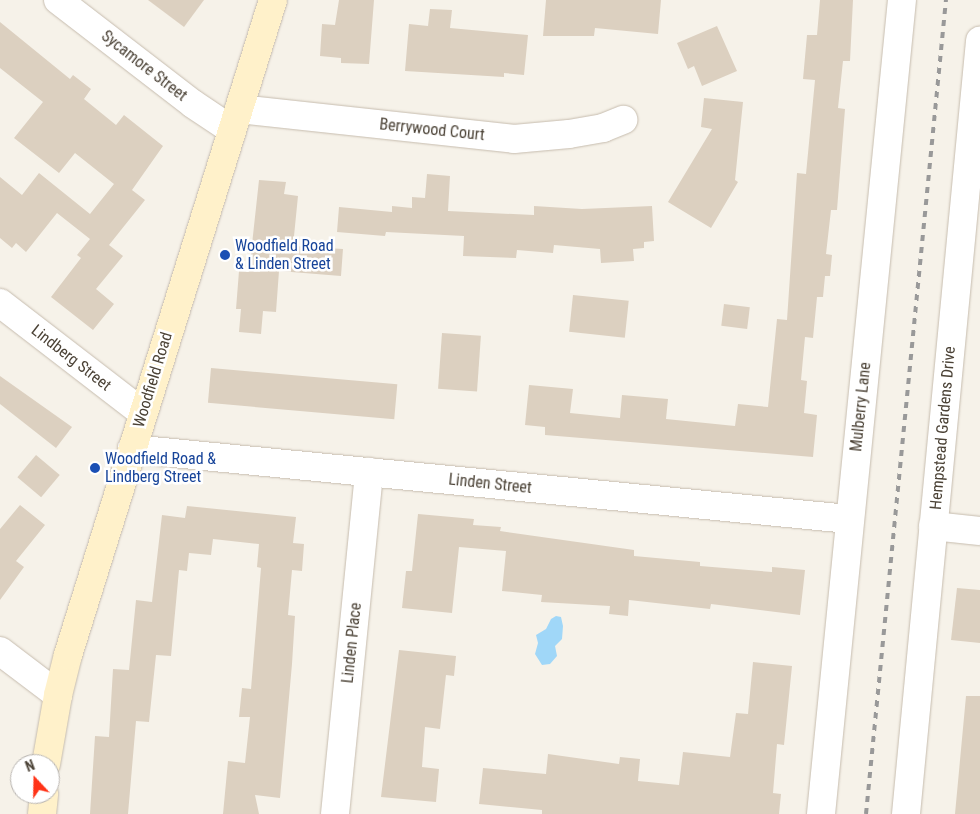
<!DOCTYPE html>
<html>
<head>
<meta charset="utf-8">
<style>
  body { margin:0 }
  #map { position:relative; width:980px; height:814px; overflow:hidden; background:#f6f2e9; font-family:"Roboto Condensed",sans-serif }
  div>[style] { position:absolute }
  .water>* { inset:0; background:#a0d7f8 }
  .building>* { inset:0; background:#dcd0c0; transform-origin:0 0 }
  .roads { filter:drop-shadow(0 0 1px #c6bcae) drop-shadow(0 0 1px #c6bcae) }
  .street>* { height:28px; margin:-14px; padding:0 14px; transform-origin:14px; border-radius:14px; background:#fff }
  .secondary>* { height:28px; margin:-14px; padding:0 14px; transform-origin:14px; border-radius:14px; background:#fff1ca }
  .rail>* { height:4px; margin-top:-2px; transform-origin:0; background:repeating-linear-gradient(90deg,#999 0 6px,transparent 0 12px) }
  .dots>* { width:14px; height:14px; translate:-50% -50%; box-sizing:border-box; border:2px solid #fff; border-radius:50% }
  span { translate:-50% -50%; white-space:nowrap; text-align:center; line-height:1.15; -webkit-text-stroke:5px #fff; paint-order:stroke }
  .street-label { font-size:16px; color:#4b4236 }
  .transit-label { font-size:16px; color:#164399 }
  .left { translate:0 -50%; text-align:left }
  .north { position:absolute; left:10px; top:754px; width:50px; height:50px; box-sizing:border-box; background:#fff; border:1px solid #b7b3af; border-radius:50%; rotate:339deg; font-size:14px; font-weight:700; line-height:20px; text-align:center; color:#4b4236 }
  .north::after { content:''; display:block; margin:auto; width:18px; height:22px; background:#ff3317; clip-path:polygon(50% 0,100% 100%,50% 72%,0 100%) }
</style>
</head>
<body>
<div id="map">
  <div class="water">
    <div style="clip-path:polygon(556px 616px,561px 617px,563px 626px,562px 639px,555px 646px,557px 656px,550px 664px,542px 665px,535px 654px,538px 643px,536px 635px,546px 629px,551px 619px)"></div>
  </div>
  <div class="building">
    <div style="clip-path:polygon(148px 0,204px 0,184px 27px)"></div>
    <div style="clip-path:polygon(339px 0,374px 0,369px 64px,341px 63px,341px 58px,320px 56px,322px 24px,335px 25px)"></div>
    <div style="clip-path:polygon(546px 0,661px 0,658px 34px,595px 28px,594px 36px,543px 36px)"></div>
    <div style="clip-path:polygon(820px 0,853px 0,850px 61px,843px 61px,838px 108px,845px 109px,837px 210px,831px 210px,826px 254px,832px 255px,830px 276px,825px 276px,823px 297px,817px 297px,813px 338px,805px 337px,801px 380px,807px 381px,804px 413px,817px 415px,813px 457px,545px 435px,545px 427px,525px 425px,529px 385px,573px 389px,570px 413px,620px 418px,622px 395px,668px 399px,666px 419px,735px 426px,738px 404px,768px 407px,777px 319px,787px 320px,797px 173px,806px 174px,815px 80px,803px 79px,807px 35px,817px 35px)"></div>
    <div style="clip-path:polygon(430px 9px,452px 10px,450px 28px,528px 35px,524px 75px,504px 73px,504px 77px,405px 71px,409px 24px,428px 26px)"></div>
    <div style="clip-path:polygon(0 22px,70px 79px,73px 75px,91px 89px,84px 99px,116px 125px,124px 115px,163px 146px,132px 190px,145px 200px,109px 245px,123px 256px,96px 289px,114px 304px,93px 330px,51px 297px,81px 258px,77px 255px,90px 239px,57px 213px,26px 252px,16px 243px,12px 248px,0 238px,0 177px,22px 195px,39px 173px,90px 214px,114px 184px,75px 153px,59px 173px,14px 138px,43px 102px,0 68px)"></div>
    <div style="clip-path:polygon(717px 26px,737px 71px,702px 86px,694px 66px,688px 69px,677px 43px)"></div>
    <div style="clip-path:polygon(704px 98px,743px 102px,735px 180px,738px 182px,711px 228px,668px 202px,712px 129px,701px 127px)"></div>
    <div style="clip-path:polygon(427px 174px,450px 176px,448px 211px,534px 215px,534px 206px,582px 209px,652px 206px,654px 241px,644px 242px,644px 248px,633px 249px,634px 261px,601px 263px,600px 249px,554px 245px,553px 253px,517px 250px,516px 258px,463px 256px,464px 236px,386px 232px,385px 236px,337px 232px,339px 207px,392px 212px,392px 206px,412px 208px,412px 197px,425px 198px)"></div>
    <div style="clip-path:polygon(259px 180px,286px 182px,284px 194px,298px 196px,293px 246px,343px 249px,341px 276px,279px 271px,276px 312px,263px 311px,261px 334px,239px 332px,241px 309px,236px 309px,239px 271px,249px 272px)"></div>
    <div style="left:573px;top:295px;width:56px;height:37px;rotate:6deg"></div>
    <div style="left:724px;top:304px;width:26px;height:22px;rotate:7deg"></div>
    <div style="left:442px;top:333px;width:39px;height:56px;rotate:4deg"></div>
    <div style="left:211px;top:368px;width:187px;height:35px;rotate:5deg"></div>
    <div style="clip-path:polygon(0 376px,72px 427px,56px 448px,0 404px)"></div>
    <div style="left:36px;top:455px;width:31px;height:29px;rotate:40deg"></div>
    <div style="clip-path:polygon(20px 505px,45px 525px,16px 561px,24px 567px,0 600px,0 529px)"></div>
    <div style="clip-path:polygon(187px 506px,296px 517px,293px 543px,304px 544px,302px 571px,292px 570px,288px 615px,295px 616px,292px 664px,280px 798px,255px 795px,259px 814px,223px 814px,228px 761px,245px 763px,250px 717px,239px 717px,242px 688px,251px 689px,261px 568px,257px 567px,259px 544px,213px 539px,211px 555px,189px 553px,187px 571px,179px 570px,171px 656px,156px 655px,149px 722px,136px 721px,128px 814px,90px 814px,95px 736px,109px 737px,113px 669px,129px 670px,136px 600px,152px 602px,162px 515px,185px 518px)"></div>
    <div style="clip-path:polygon(418px 514px,474px 519px,473px 525px,501px 527px,500px 531px,634px 550px,634px 556px,700px 562px,700px 566px,772px 572px,772px 567px,805px 570px,800px 615px,711px 604px,710px 609px,629px 600px,628px 616px,609px 614px,610px 606px,541px 602px,542px 595px,502px 591px,506px 551px,459px 547px,452px 613px,402px 608px,406px 571px,412px 571px)"></div>
    <div style="clip-path:polygon(957px 588px,980px 590px,980px 643px,951px 640px)"></div>
    <div style="clip-path:polygon(399px 650px,456px 656px,454px 676px,446px 675px,440px 729px,425px 727px,422px 767px,439px 769px,436px 802px,381px 797px)"></div>
    <div style="clip-path:polygon(753px 662px,792px 666px,784px 745px,777px 744px,773px 793px,781px 794px,779px 814px,542px 814px,542px 810px,479px 804px,483px 768px,546px 774px,548px 754px,619px 764px,620px 757px,640px 759px,638px 781px,679px 785px,683px 752px,730px 757px,736px 713px,748px 714px)"></div>
    <div style="clip-path:polygon(966px 696px,980px 696px,980px 814px,955px 814px)"></div>
  </div>
  <div class="roads">
    <div class="street">
      <div style="left:58px;top:0;width:170px;rotate:37.6deg"></div>
      <div style="left:193px;top:104px;width:47px;rotate:33.7deg"></div>
      <div style="left:239px;top:109px;width:277px;rotate:6.2deg"></div>
      <div style="left:514px;top:139px;width:55px;rotate:-5.2deg"></div>
      <div style="left:569px;top:134px;width:35px;rotate:-10deg"></div>
      <div style="left:603px;top:128px;width:22px;rotate:-22deg"></div>
      <div style="left:0;top:303px;width:180px;rotate:37.6deg"></div>
      <div style="left:132px;top:449px;width:720px;rotate:5.58deg"></div>
      <div style="left:933px;top:526px;width:47px;rotate:6.1deg"></div>
      <div style="left:0;top:651px;width:73px;rotate:37.2deg"></div>
      <div style="left:335px;top:814px;width:344px;rotate:-84.3deg"></div>
      <div style="left:821px;top:814px;width:818px;rotate:-84.32deg"></div>
      <div style="left:906px;top:814px;width:777px;rotate:-84.53deg"></div>
    </div>
    <div class="secondary">
      <div style="left:46px;top:764px;width:70px;rotate:-80.1deg"></div>
      <div style="left:58px;top:695px;width:41px;rotate:-76deg"></div>
      <div style="left:68px;top:655px;width:686px;rotate:-72.62deg"></div>
      <div style="left:42px;top:814px;width:20px;rotate:-84deg"></div>
    </div>
  </div>
  <div class="rail">
    <div style="left:866px;top:814px;width:818px;rotate:-84.39deg"></div>
  </div>
  <div class="dots">
    <div style="left:225px;top:255px;background:#1a4fb4"></div>
    <div style="left:95px;top:468px;background:#1a4fb4"></div>
  </div>
  <div class="street-label">
    <span style="left:144px;top:66px;rotate:38deg">Sycamore Street</span>
    <span style="left:432px;top:130px;rotate:6deg">Berrywood Court</span>
    <span style="left:71px;top:358px;rotate:38deg">Lindberg Street</span>
    <span style="left:153px;top:380px;rotate:-73deg">Woodfield Road</span>
    <span style="left:861px;top:407px;rotate:-84deg">Mulberry Lane</span>
    <span style="left:943px;top:428px;rotate:-85deg">Hempstead Gardens Drive</span>
    <span style="left:490px;top:484px;rotate:6deg">Linden Street</span>
    <span style="left:352px;top:643px;rotate:-84deg">Linden Place</span>
  </div>
  <div class="transit-label">
    <span class="left" style="left:235px;top:255px">Woodfield Road<br>&amp; Linden Street</span>
    <span class="left" style="left:105px;top:468px">Woodfield Road &amp;<br>Lindberg Street</span>
  </div>
  <div class="north">N</div>
</div>
</body>
</html>
